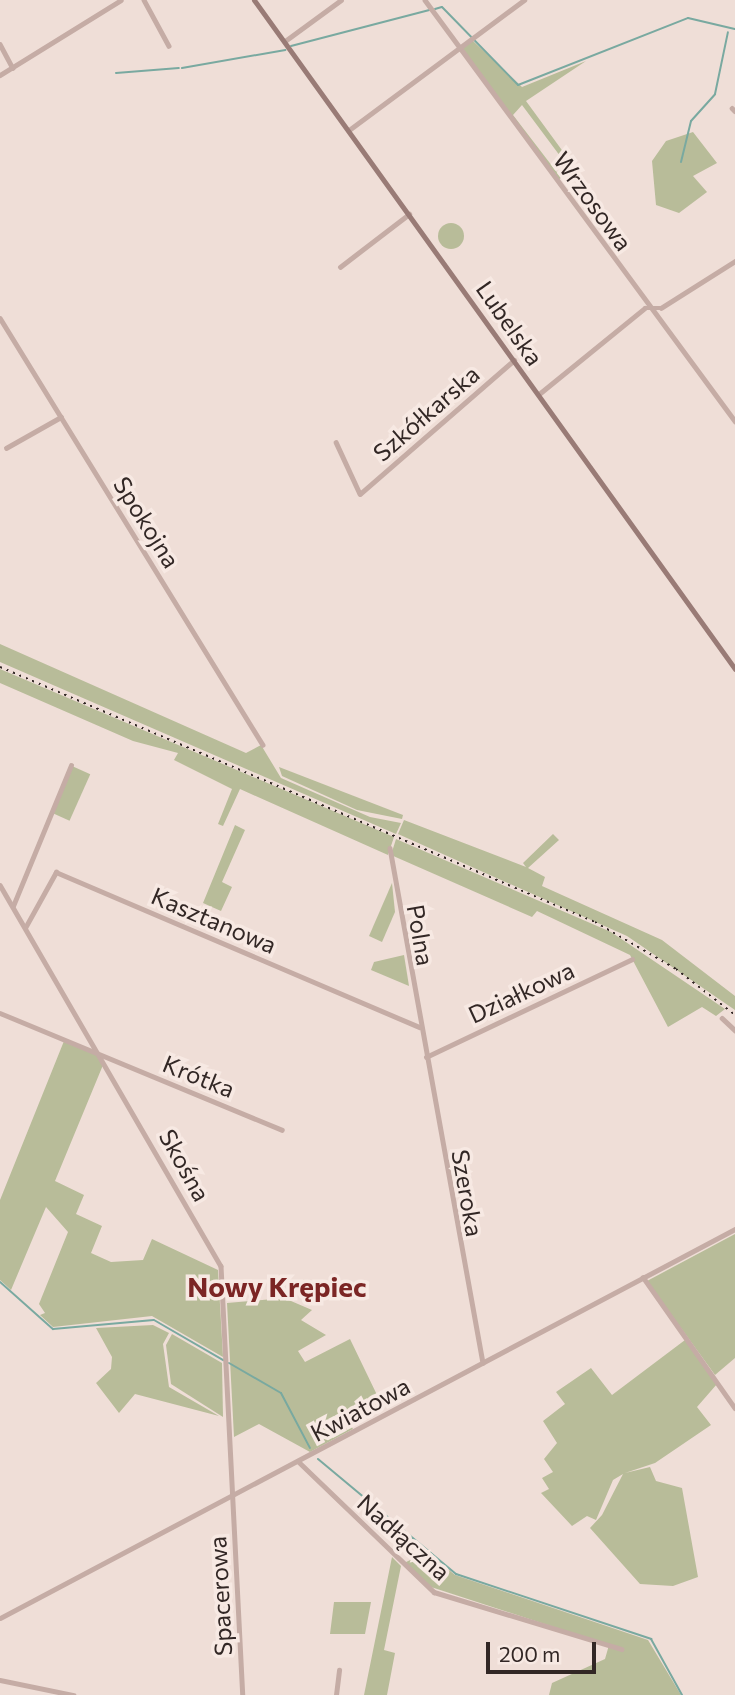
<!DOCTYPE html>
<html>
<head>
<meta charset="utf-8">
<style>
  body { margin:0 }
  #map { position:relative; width:735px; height:1695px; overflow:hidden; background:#efded7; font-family:Commissioner,sans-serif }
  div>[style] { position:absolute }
  .green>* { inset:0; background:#b8bc99; transform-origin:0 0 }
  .round { border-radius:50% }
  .stream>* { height:2px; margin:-1px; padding:0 1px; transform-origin:1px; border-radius:1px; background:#79a9a0 }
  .minor>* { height:4.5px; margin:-2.25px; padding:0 2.25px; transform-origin:2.25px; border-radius:2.25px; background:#c5aca5 }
  .tertiary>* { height:5px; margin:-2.5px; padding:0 2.5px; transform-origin:2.5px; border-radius:2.5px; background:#c5aca5 }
  .secondary>* { height:5px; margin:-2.5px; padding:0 2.5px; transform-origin:2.5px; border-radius:2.5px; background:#997b76 }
  .rail>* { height:2px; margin-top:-1px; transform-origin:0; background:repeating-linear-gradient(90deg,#322725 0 2px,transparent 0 7px) }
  span { translate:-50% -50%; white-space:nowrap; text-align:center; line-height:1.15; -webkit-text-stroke:7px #f7e9e3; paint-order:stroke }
  .street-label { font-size:24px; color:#322725 }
  .quarter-label { font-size:28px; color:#7b2524; font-weight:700 }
  .scale { position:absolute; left:486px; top:1642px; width:110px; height:32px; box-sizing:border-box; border:4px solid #322725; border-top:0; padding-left:9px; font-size:21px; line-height:24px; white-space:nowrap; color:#322725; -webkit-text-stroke:5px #f7e9e3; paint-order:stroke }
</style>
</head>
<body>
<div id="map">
  <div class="green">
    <div style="clip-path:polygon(evenodd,472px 40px,522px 87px,586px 61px,526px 101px,575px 168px,558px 180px,461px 48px,472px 40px,522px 105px,569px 168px,559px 175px,513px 115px,522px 105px)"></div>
    <div style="clip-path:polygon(693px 132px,717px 163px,693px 176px,707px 192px,679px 213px,656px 205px,652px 161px,666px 141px)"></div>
    <div class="round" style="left:438px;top:223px;width:26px;height:26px"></div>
    <div style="clip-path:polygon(0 644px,246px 753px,261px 745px,281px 778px,370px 817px,401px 823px,396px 834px,0 662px)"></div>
    <div style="clip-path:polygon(0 669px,394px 837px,388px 855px,240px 789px,223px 826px,218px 824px,232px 789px,174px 760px,178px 753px,133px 741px,0 683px)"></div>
    <div style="left:72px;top:766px;width:20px;height:51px;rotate:24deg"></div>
    <div style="clip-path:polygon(279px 767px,403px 815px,402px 819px,357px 810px,282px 776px)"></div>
    <div style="clip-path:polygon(404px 820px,526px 867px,523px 863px,553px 834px,559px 840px,528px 868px,545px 877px,542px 886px,662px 940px,735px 996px,735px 1010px,627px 936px,398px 834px)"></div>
    <div style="clip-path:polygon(235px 825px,245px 830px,222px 882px,232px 887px,221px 911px,203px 903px)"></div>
    <div style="clip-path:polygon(396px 839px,611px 932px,725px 1009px,716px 1016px,702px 1007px,668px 1027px,630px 955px,537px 911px,532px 917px,391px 855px)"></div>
    <div style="clip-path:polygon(392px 883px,395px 912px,382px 942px,369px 936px)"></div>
    <div style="clip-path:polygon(404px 955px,409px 986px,371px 970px,374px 962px)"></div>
    <div style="clip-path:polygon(64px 1041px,98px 1055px,103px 1065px,55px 1181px,84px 1195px,76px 1214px,102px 1226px,91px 1253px,111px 1262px,143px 1260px,152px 1239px,218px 1270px,223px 1357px,152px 1316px,53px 1327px,40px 1315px,45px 1313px,39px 1304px,68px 1232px,46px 1207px,11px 1290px,0 1280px,0 1200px)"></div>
    <div style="clip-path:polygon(735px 1234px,735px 1358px,715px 1375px,647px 1281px)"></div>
    <div style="clip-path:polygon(284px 1298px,312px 1310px,301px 1320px,326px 1335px,298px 1351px,305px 1362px,350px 1339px,378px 1397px,345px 1414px,353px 1429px,310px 1452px,259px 1424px,234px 1437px,227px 1303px)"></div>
    <div style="clip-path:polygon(153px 1325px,169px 1333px,163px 1344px,169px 1387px,219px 1416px,135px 1394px,119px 1413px,96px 1383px,111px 1369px,112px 1357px,96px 1328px)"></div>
    <div style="clip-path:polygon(172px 1334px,222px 1363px,223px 1417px,171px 1384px,166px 1345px)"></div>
    <div style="clip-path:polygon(685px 1340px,717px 1384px,697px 1407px,711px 1425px,655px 1463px,625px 1473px,650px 1467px,656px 1481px,682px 1488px,698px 1577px,673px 1586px,640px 1584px,590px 1528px,602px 1515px,623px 1474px,613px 1480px,596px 1520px,587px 1516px,572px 1526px,541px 1493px,549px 1489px,542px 1478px,553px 1472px,544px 1459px,557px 1443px,543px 1421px,565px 1404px,556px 1392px,591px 1368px,612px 1395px)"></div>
    <div style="clip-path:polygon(427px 1552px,455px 1575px,648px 1640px,681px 1695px,549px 1695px,552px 1683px,605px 1659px,609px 1645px,431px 1587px,404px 1563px)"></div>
    <div style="clip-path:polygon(392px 1557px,401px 1566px,384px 1650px,395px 1653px,387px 1695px,364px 1695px)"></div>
    <div style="clip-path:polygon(334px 1602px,371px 1602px,365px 1634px,330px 1634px)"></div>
  </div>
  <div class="stream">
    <div style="left:435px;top:9px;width:7px;rotate:-16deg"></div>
    <div style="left:442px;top:7px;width:109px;rotate:45.7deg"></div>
    <div style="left:518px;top:85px;width:183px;rotate:-21.5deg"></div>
    <div style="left:688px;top:18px;width:48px;rotate:13.2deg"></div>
    <div style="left:291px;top:46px;width:143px;rotate:-14.6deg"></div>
    <div style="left:182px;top:68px;width:105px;rotate:-9.9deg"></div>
    <div style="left:116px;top:73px;width:63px;rotate:-4.5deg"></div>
    <div style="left:681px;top:162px;width:42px;rotate:-76.3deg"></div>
    <div style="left:691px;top:121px;width:36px;rotate:-48deg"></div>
    <div style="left:715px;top:94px;width:63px;rotate:-78.2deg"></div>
    <div style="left:0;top:1282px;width:71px;rotate:41.6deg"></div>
    <div style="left:53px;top:1329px;width:101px;rotate:-5.1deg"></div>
    <div style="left:154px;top:1320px;width:80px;rotate:30.1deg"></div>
    <div style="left:229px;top:1363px;width:60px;rotate:30deg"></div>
    <div style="left:281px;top:1393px;width:62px;rotate:62.2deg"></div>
    <div style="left:318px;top:1459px;width:180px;rotate:39.8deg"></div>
    <div style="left:456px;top:1574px;width:206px;rotate:18.4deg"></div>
    <div style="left:651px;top:1639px;width:64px;rotate:61deg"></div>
  </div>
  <div class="minor">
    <div style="left:144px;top:0;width:52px;rotate:61.5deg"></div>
    <div style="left:425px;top:0;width:523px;rotate:53.63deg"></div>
    <div style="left:285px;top:41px;width:69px;rotate:-36.2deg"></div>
    <div style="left:0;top:44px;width:27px;rotate:62deg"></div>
    <div style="left:732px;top:108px;width:4px;rotate:45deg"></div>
    <div style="left:349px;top:130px;width:218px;rotate:-36.6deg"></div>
    <div style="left:340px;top:267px;width:87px;rotate:-37.5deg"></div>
    <div style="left:0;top:318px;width:501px;rotate:58.37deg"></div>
    <div style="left:539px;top:394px;width:136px;rotate:-39.1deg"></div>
    <div style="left:645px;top:308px;width:16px"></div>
    <div style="left:661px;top:308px;width:88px;rotate:-32.4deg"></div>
    <div style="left:336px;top:442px;width:57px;rotate:65.2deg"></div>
    <div style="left:360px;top:494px;width:204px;rotate:-41deg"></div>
    <div style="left:6px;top:448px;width:63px;rotate:-29.4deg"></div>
    <div style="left:390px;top:848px;width:523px;rotate:79.76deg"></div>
    <div style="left:0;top:885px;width:440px;rotate:59.9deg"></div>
    <div style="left:221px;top:1266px;width:430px;rotate:87.1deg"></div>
    <div style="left:13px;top:906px;width:152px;rotate:-67.6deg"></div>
    <div style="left:25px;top:928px;width:64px;rotate:-61deg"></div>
    <div style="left:56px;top:872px;width:395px;rotate:23.1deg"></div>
    <div style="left:0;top:1013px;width:305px;rotate:22.5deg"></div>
    <div style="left:722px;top:1018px;width:18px;rotate:43deg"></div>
    <div style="left:426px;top:1057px;width:228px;rotate:-25.4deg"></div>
    <div style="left:643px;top:1277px;width:160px;rotate:54.9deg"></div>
    <div style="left:298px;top:1461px;width:189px;rotate:43.9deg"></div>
    <div style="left:434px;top:1592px;width:196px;rotate:16.9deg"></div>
    <div style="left:0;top:1680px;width:75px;rotate:11.6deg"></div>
    <div style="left:336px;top:1695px;width:25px;rotate:-83deg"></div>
  </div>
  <div class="tertiary">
    <div style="left:0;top:75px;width:142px;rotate:-31.8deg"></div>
    <div style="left:0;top:1618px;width:832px;rotate:-27.89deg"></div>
  </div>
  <div class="secondary">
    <div style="left:254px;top:0;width:824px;rotate:54.28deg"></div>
  </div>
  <div class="rail">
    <div style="left:0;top:667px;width:647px;rotate:23.2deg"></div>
    <div style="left:595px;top:922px;width:94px;rotate:30.1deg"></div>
    <div style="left:676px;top:969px;width:75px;rotate:37.9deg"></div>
  </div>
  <div class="street-label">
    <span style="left:593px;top:201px;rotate:54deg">Wrzosowa</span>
    <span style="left:510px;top:323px;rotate:55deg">Lubelska</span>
    <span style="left:426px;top:413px;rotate:-41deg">Szkółkarska</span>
    <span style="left:147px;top:522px;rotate:58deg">Spokojna</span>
    <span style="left:214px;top:920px;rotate:23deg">Kasztanowa</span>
    <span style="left:421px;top:935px;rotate:80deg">Polna</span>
    <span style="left:521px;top:992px;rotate:-25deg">Działkowa</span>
    <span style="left:199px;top:1076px;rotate:22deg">Krótka</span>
    <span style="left:185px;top:1165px;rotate:61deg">Skośna</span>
    <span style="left:468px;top:1193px;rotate:80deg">Szeroka</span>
    <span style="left:360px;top:1409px;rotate:-28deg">Kwiatowa</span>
    <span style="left:404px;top:1537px;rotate:42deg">Nadłączna</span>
    <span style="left:220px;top:1596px;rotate:-93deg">Spacerowa</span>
  </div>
  <div class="quarter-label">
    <span style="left:277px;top:1286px">Nowy Krępiec</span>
  </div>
  <div class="scale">200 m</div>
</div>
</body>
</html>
